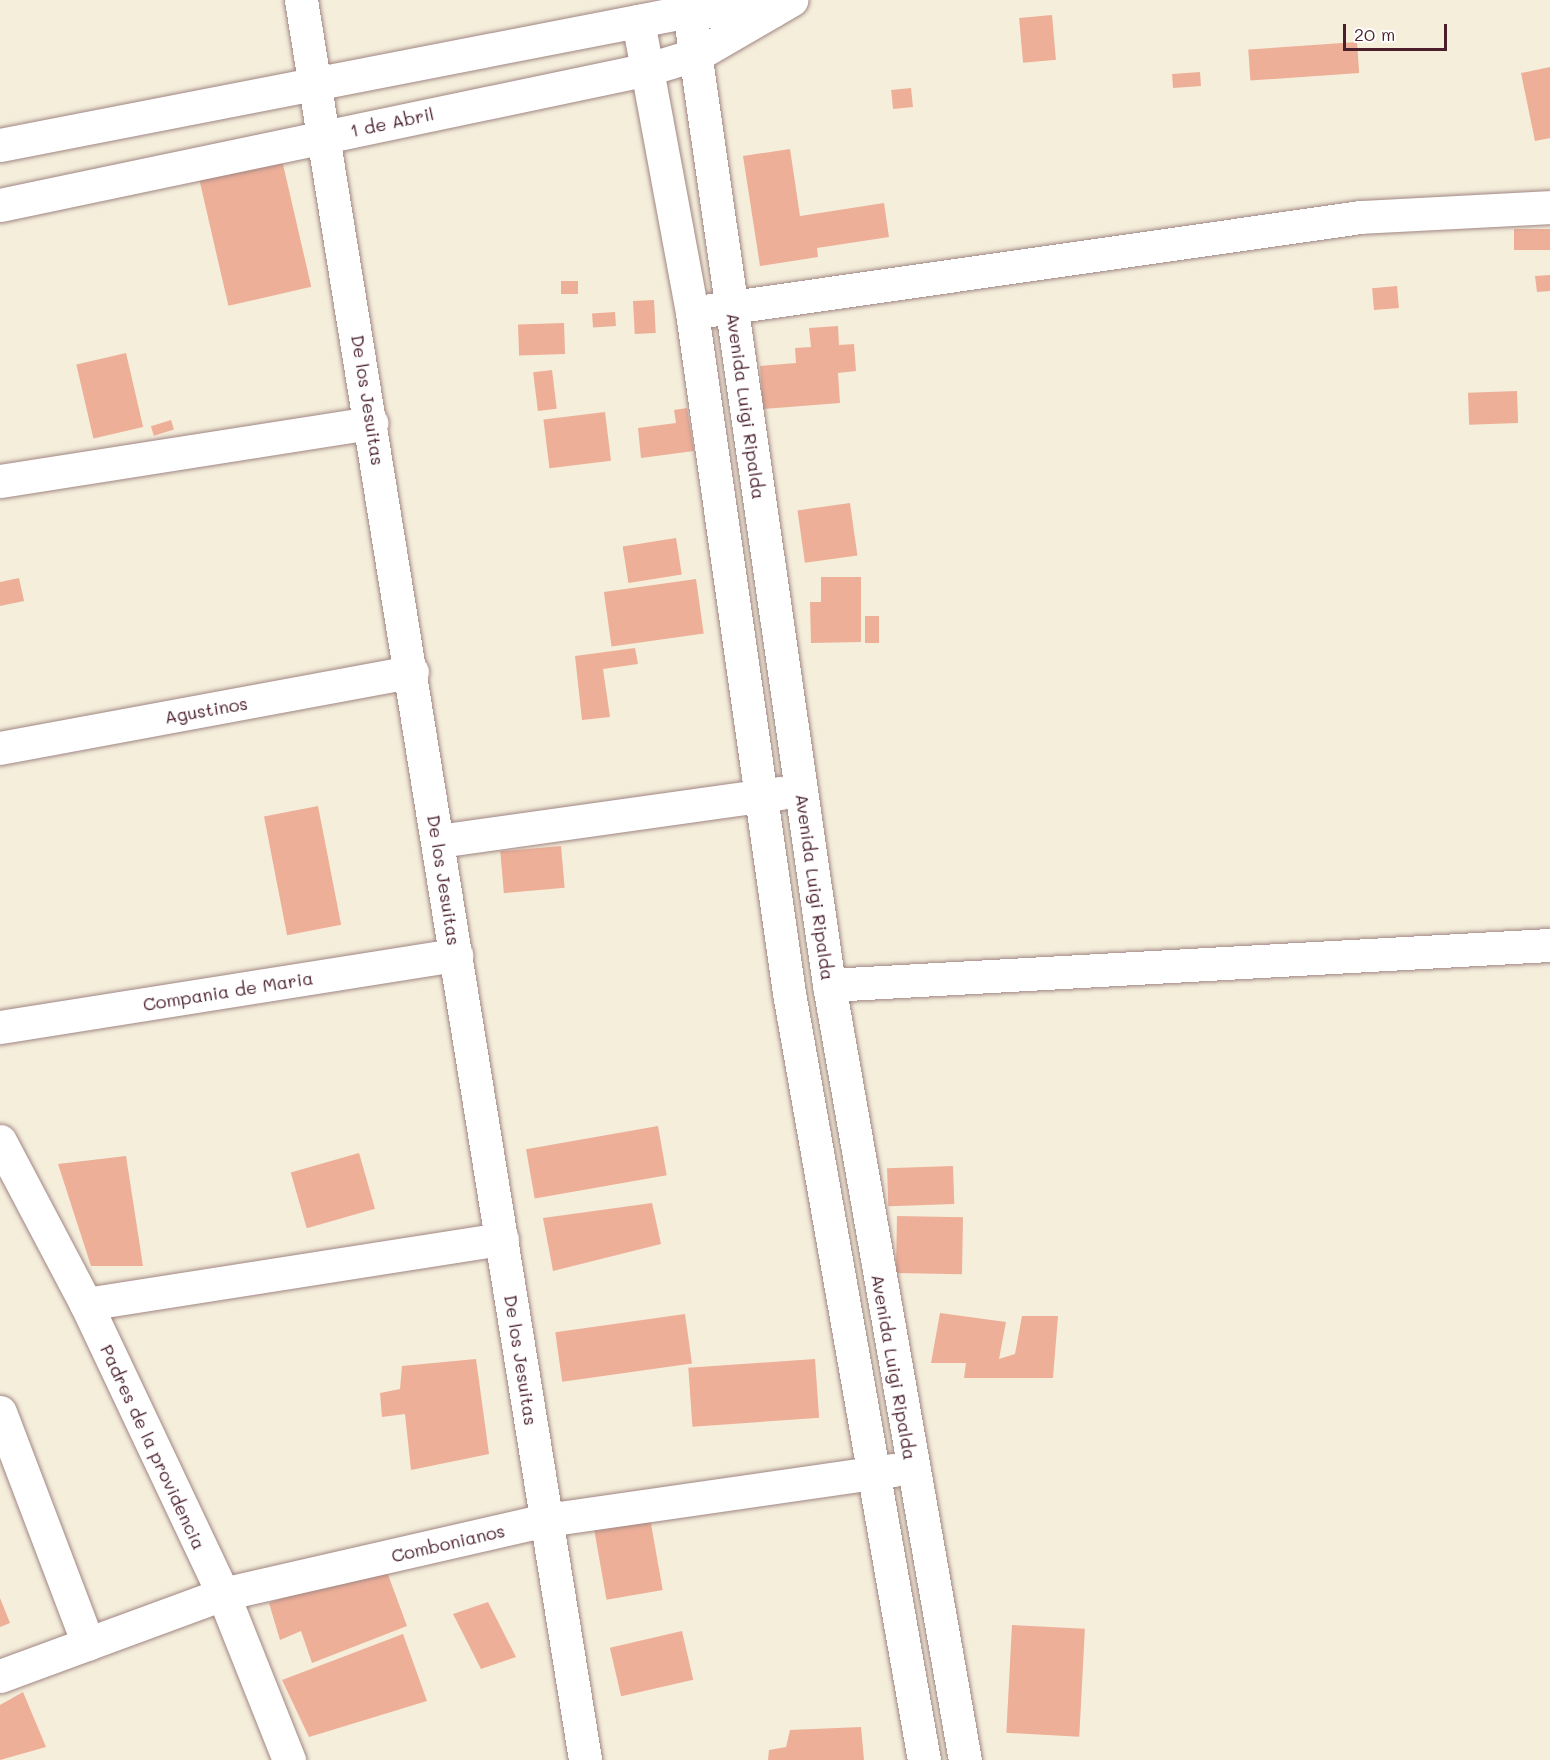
<!DOCTYPE html>
<html>
<head>
<meta charset="utf-8">
<style>
  body { margin:0 }
  #map { position:relative; width:1550px; height:1760px; overflow:hidden; background:#f5eedb; font-family:Mali,sans-serif }
  div>[style] { position:absolute }
  .building>* { inset:0; background:#edaf98; transform-origin:0 0 }
  .roads { filter:drop-shadow(0 0 2px #a08683) drop-shadow(0 0 2px #a08683) }
  .minor>* { height:33px; margin:-16.5px; padding:0 16.5px; transform-origin:16.5px; border-radius:16.5px; background:#fff }
  span { translate:-50% -50%; white-space:nowrap; text-align:center; line-height:1.15; -webkit-text-stroke:4.5px #fff; paint-order:stroke }
  .street-label { font-size:18px; color:#4a1f2b }
  .scale { position:absolute; left:1343px; top:24px; width:104px; height:27px; box-sizing:border-box; border:3px solid #4a1f2b; border-top:0; padding-left:8px; font-size:18px; line-height:21px; white-space:nowrap; color:#4a1f2b; -webkit-text-stroke:4px #fff; paint-order:stroke }
</style>
</head>
<body>
<div id="map">
  <div class="building">
    <div style="left:1052px;top:15px;width:45px;height:33px;rotate:85deg"></div>
    <div style="left:1357px;top:42px;width:31px;height:109px;rotate:86deg"></div>
    <div style="clip-path:polygon(1550px 67px,1550px 138px,1535px 141px,1521px 73px)"></div>
    <div style="left:1200px;top:72px;width:14px;height:28px;rotate:86deg"></div>
    <div style="left:911px;top:88px;width:19px;height:20px;rotate:84deg"></div>
    <div style="clip-path:polygon(790px 149px,800px 216px,884px 203px,889px 237px,817px 248px,818px 257px,760px 266px,743px 156px)"></div>
    <div style="left:282px;top:160px;width:130px;height:85px;rotate:77deg"></div>
    <div style="left:1550px;top:229px;width:21px;height:36px;rotate:90deg"></div>
    <div style="clip-path:polygon(1550px 275px,1550px 291px,1537px 292px,1535px 276px)"></div>
    <div style="left:561px;top:281px;width:17px;height:13px"></div>
    <div style="left:1397px;top:286px;width:22px;height:25px;rotate:85deg"></div>
    <div style="left:654px;top:300px;width:33px;height:21px;rotate:87deg"></div>
    <div style="left:615px;top:312px;width:14px;height:23px;rotate:86deg"></div>
    <div style="left:564px;top:323px;width:31px;height:46px;rotate:88deg"></div>
    <div style="clip-path:polygon(838px 326px,839px 345px,854px 344px,856px 371px,838px 373px,840px 403px,763px 409px,760px 366px,796px 363px,795px 348px,811px 347px,809px 328px)"></div>
    <div style="left:126px;top:353px;width:76px;height:51px;rotate:77deg"></div>
    <div style="left:552px;top:370px;width:39px;height:19px;rotate:83deg"></div>
    <div style="left:1517px;top:391px;width:32px;height:49px;rotate:88deg"></div>
    <div style="clip-path:polygon(687px 408px,694px 451px,641px 458px,638px 428px,676px 423px,674px 410px)"></div>
    <div style="left:605px;top:412px;width:49px;height:62px;rotate:83deg"></div>
    <div style="left:171px;top:420px;width:10px;height:21px;rotate:73deg"></div>
    <div style="left:850px;top:503px;width:53px;height:53px;rotate:82deg"></div>
    <div style="left:676px;top:538px;width:37px;height:54px;rotate:81deg"></div>
    <div style="clip-path:polygon(821px 577px,861px 577px,861px 642px,811px 643px,810px 602px,821px 602px)"></div>
    <div style="clip-path:polygon(19px 578px,24px 601px,0 606px,0 582px)"></div>
    <div style="left:696px;top:579px;width:55px;height:93px;rotate:82deg"></div>
    <div style="left:865px;top:616px;width:14px;height:27px"></div>
    <div style="clip-path:polygon(635px 648px,638px 664px,603px 669px,610px 717px,582px 720px,575px 656px)"></div>
    <div style="left:318px;top:806px;width:121px;height:55px;rotate:79deg"></div>
    <div style="left:561px;top:846px;width:42px;height:61px;rotate:85deg"></div>
    <div style="left:658px;top:1126px;width:50px;height:134px;rotate:80deg"></div>
    <div style="left:359px;top:1153px;width:58px;height:71px;rotate:74deg"></div>
    <div style="clip-path:polygon(126px 1156px,143px 1266px,91px 1266px,58px 1164px)"></div>
    <div style="left:953px;top:1166px;width:38px;height:66px;rotate:88deg"></div>
    <div style="clip-path:polygon(652px 1203px,661px 1244px,553px 1271px,543px 1218px)"></div>
    <div style="left:897px;top:1216px;width:66px;height:57px;rotate:1deg"></div>
    <div style="clip-path:polygon(940px 1313px,1006px 1322px,999px 1359px,1015px 1354px,1022px 1316px,1058px 1316px,1053px 1378px,964px 1378px,966px 1363px,931px 1363px)"></div>
    <div style="left:685px;top:1314px;width:50px;height:131px;rotate:82deg"></div>
    <div style="clip-path:polygon(476px 1359px,489px 1454px,411px 1470px,405px 1414px,382px 1417px,380px 1393px,400px 1389px,402px 1366px)"></div>
    <div style="left:815px;top:1359px;width:59px;height:127px;rotate:86deg"></div>
    <div style="left:650px;top:1518px;width:73px;height:57px;rotate:80deg"></div>
    <div style="clip-path:polygon(383px 1561px,407px 1626px,312px 1663px,301px 1631px,280px 1640px,269px 1603px)"></div>
    <div style="clip-path:polygon(0 1598px,10px 1623px,0 1627px)"></div>
    <div style="clip-path:polygon(488px 1602px,516px 1657px,481px 1669px,453px 1614px)"></div>
    <div style="left:1012px;top:1625px;width:73px;height:108px;rotate:3deg"></div>
    <div style="left:682px;top:1631px;width:50px;height:74px;rotate:77deg"></div>
    <div style="clip-path:polygon(403px 1634px,427px 1701px,309px 1737px,282px 1680px)"></div>
    <div style="clip-path:polygon(23px 1692px,46px 1747px,0 1760px,0 1705px)"></div>
    <div style="clip-path:polygon(861px 1727px,864px 1760px,768px 1760px,769px 1750px,786px 1747px,790px 1730px)"></div>
  </div>
  <div class="roads">
    <div class="minor">
      <div style="left:301px;top:0;width:1783px;rotate:80.83deg"></div>
      <div style="left:689px;top:11px;width:984px;rotate:81.82deg"></div>
      <div style="left:829px;top:985px;width:787px;rotate:80.05deg"></div>
      <div style="left:638px;top:21px;width:297px;rotate:79.5deg"></div>
      <div style="left:692px;top:313px;width:687px;rotate:81.88deg"></div>
      <div style="left:789px;top:993px;width:779px;rotate:80.02deg"></div>
      <div style="left:0;top:145px;width:702px;rotate:-11.01deg"></div>
      <div style="left:689px;top:11px;width:83px"></div>
      <div style="left:0;top:205px;width:662px;rotate:-11.85deg"></div>
      <div style="left:648px;top:69px;width:52px;rotate:-16.7deg"></div>
      <div style="left:698px;top:54px;width:108px;rotate:-30.1deg"></div>
      <div style="left:711px;top:310px;width:656px;rotate:-8.15deg"></div>
      <div style="left:1360px;top:217px;width:190px;rotate:-3deg"></div>
      <div style="left:0;top:481px;width:376px;rotate:-8.9deg"></div>
      <div style="left:0;top:748px;width:419px;rotate:-10.5deg"></div>
      <div style="left:438px;top:841px;width:346px;rotate:-8deg"></div>
      <div style="left:829px;top:985px;width:722px;rotate:-3.18deg"></div>
      <div style="left:0;top:1027px;width:462px;rotate:-9deg"></div>
      <div style="left:0;top:1141px;width:184px;rotate:62.2deg"></div>
      <div style="left:86px;top:1304px;width:321px;rotate:64.7deg"></div>
      <div style="left:223px;top:1594px;width:179px;rotate:68.3deg"></div>
      <div style="left:86px;top:1304px;width:421px;rotate:-8.9deg"></div>
      <div style="left:0;top:1412px;width:248px;rotate:69.2deg"></div>
      <div style="left:0;top:1676px;width:238px;rotate:-20.2deg"></div>
      <div style="left:223px;top:1594px;width:331px;rotate:-12.9deg"></div>
      <div style="left:546px;top:1520px;width:351px;rotate:-8.2deg"></div>
    </div>
  </div>
  <div class="street-label">
    <span style="left:392px;top:122px;rotate:-12deg">1 de Abril</span>
    <span style="left:368px;top:400px;rotate:81deg">De los Jesuitas</span>
    <span style="left:746px;top:406px;rotate:82deg">Avenida Luigi Ripalda</span>
    <span style="left:206px;top:710px;rotate:-10deg">Agustinos</span>
    <span style="left:444px;top:880px;rotate:81deg">De los Jesuitas</span>
    <span style="left:815px;top:887px;rotate:82deg">Avenida Luigi Ripalda</span>
    <span style="left:228px;top:991px;rotate:-9deg">Compania de Maria</span>
    <span style="left:521px;top:1360px;rotate:81deg">De los Jesuitas</span>
    <span style="left:894px;top:1367px;rotate:80deg">Avenida Luigi Ripalda</span>
    <span style="left:153px;top:1447px;rotate:65deg">Padres de la providencia</span>
    <span style="left:448px;top:1543px;rotate:-13deg">Combonianos</span>
  </div>
  <div class="scale">20 m</div>
</div>
</body>
</html>
